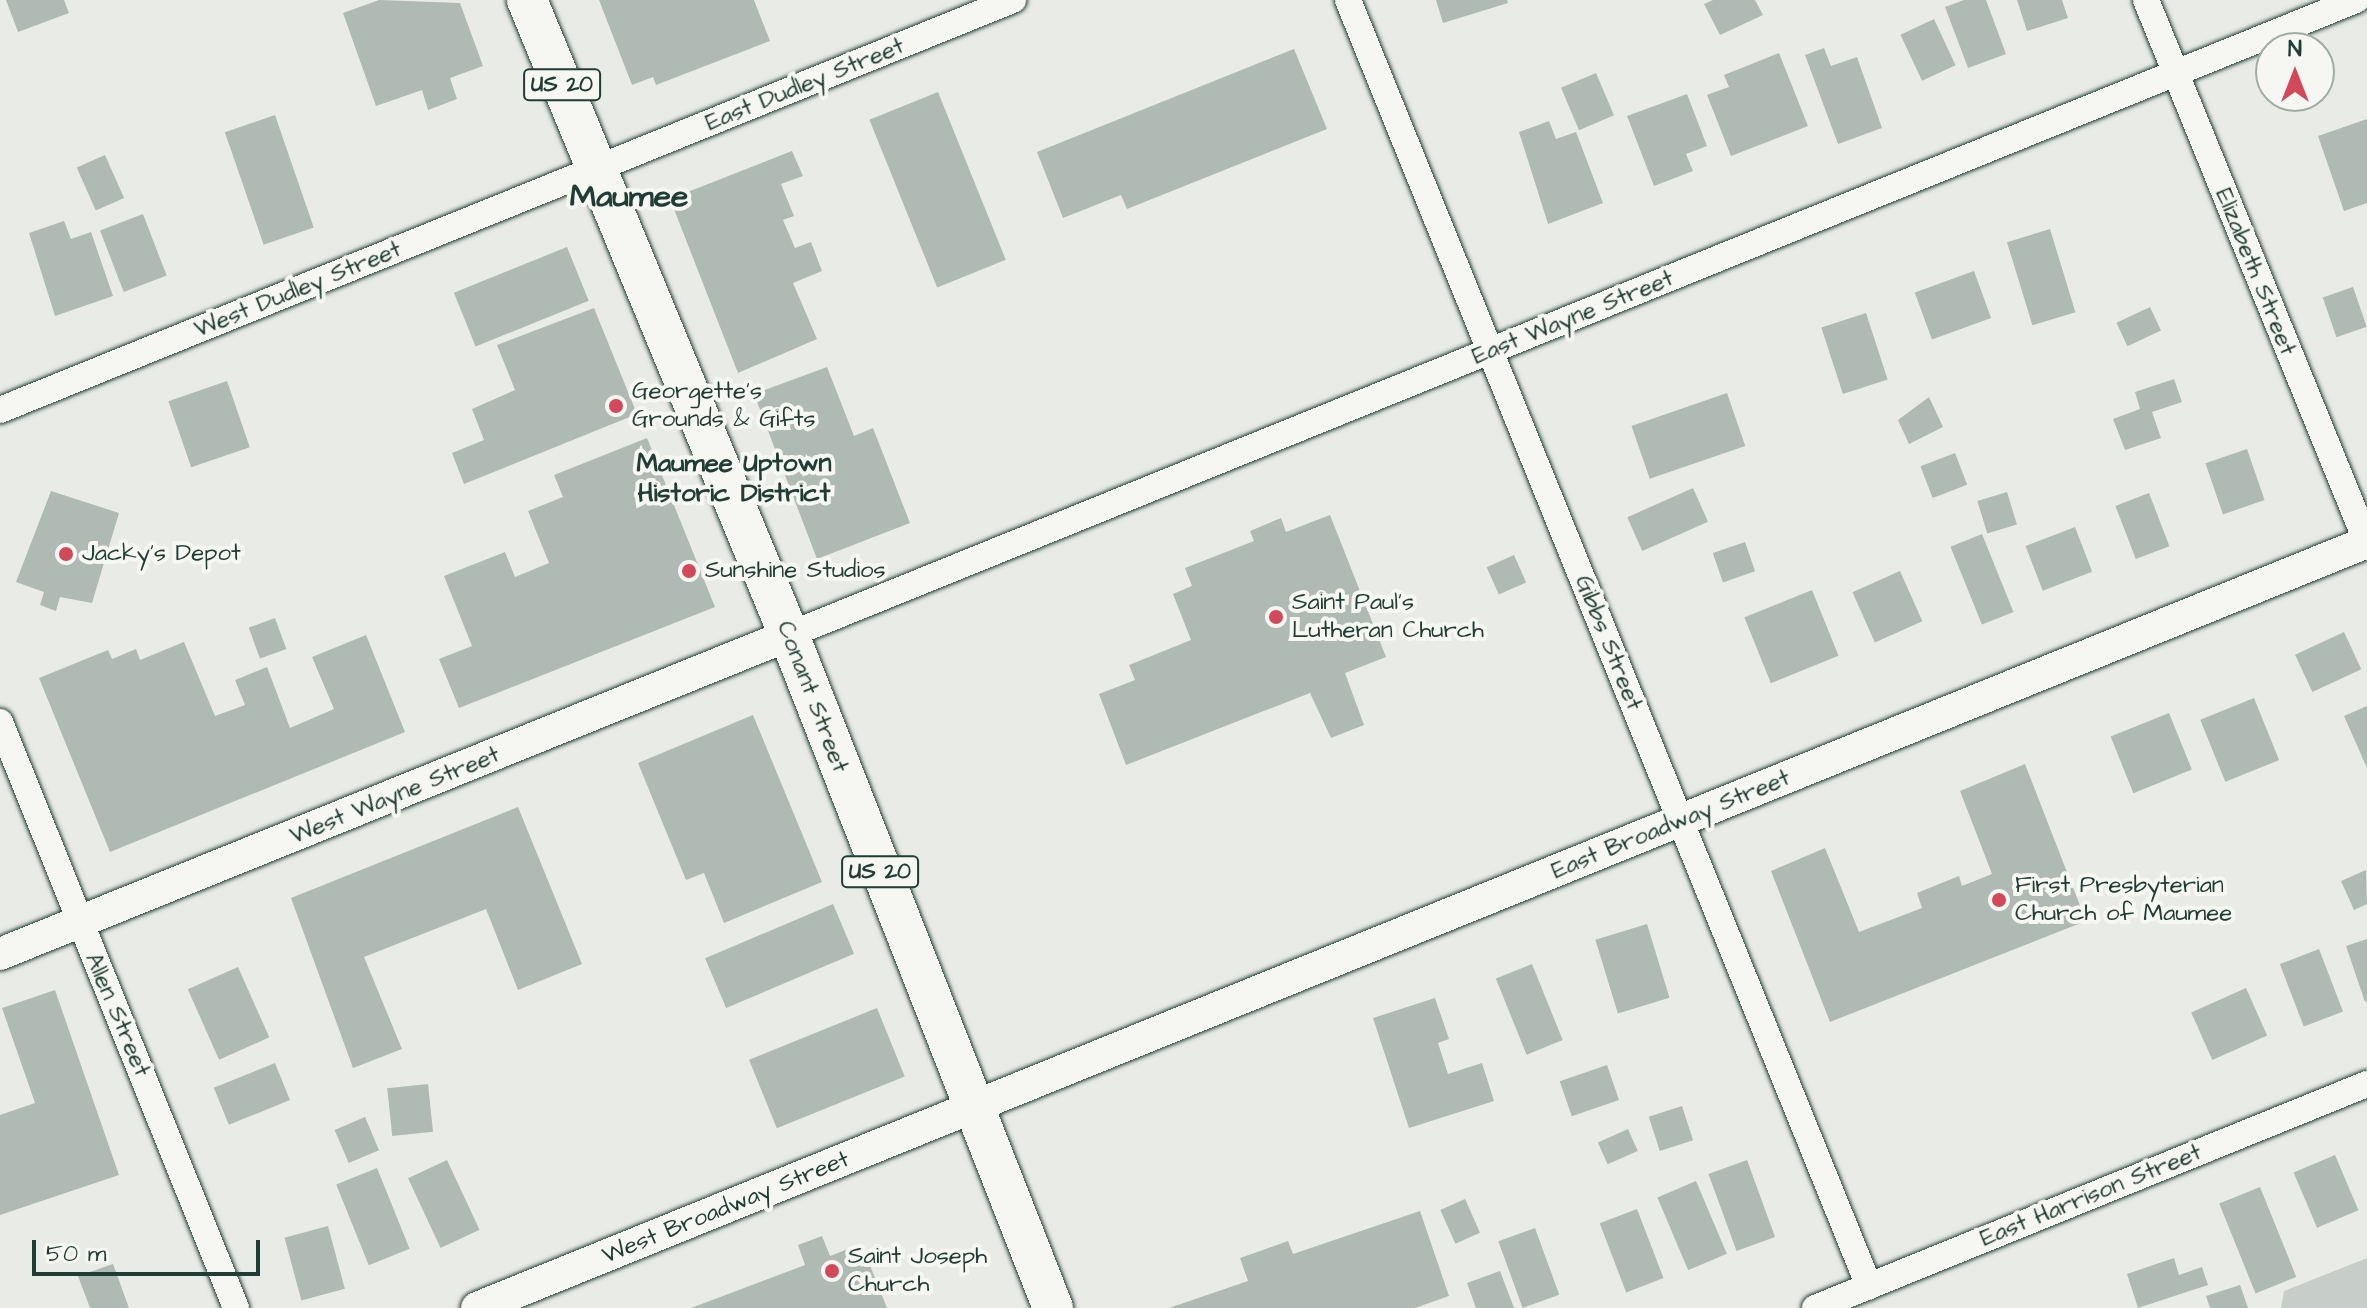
<!DOCTYPE html>
<html>
<head>
<meta charset="utf-8">
<style>
  body { margin:0 }
  #map { position:relative; width:2367px; height:1308px; overflow:hidden; background:#e9ebe7; font-family:"Architects Daughter",sans-serif }
  div>[style] { position:absolute }
  .green>* { inset:0; background:#c7cec9 }
  .building>* { inset:0; background:#b0bab5; transform-origin:0 0 }
  .roads { filter:drop-shadow(0 0 2px #1f3d34) drop-shadow(0 0 2px #1f3d34) }
  .minor>* { height:26px; margin:-13px; padding:0 13px; transform-origin:13px; border-radius:13px; background:#f6f6f2 }
  .tertiary>* { height:32px; margin:-16px; padding:0 16px; transform-origin:16px; border-radius:16px; background:#f6f6f2 }
  .primary>* { height:40px; margin:-20px; padding:0 20px; transform-origin:20px; border-radius:20px; background:#f6f6f2 }
  .dots>* { width:22px; height:22px; translate:-50% -50%; box-sizing:border-box; border:4px solid #f6f6f2; border-radius:50% }
  span { translate:-50% -50%; white-space:nowrap; text-align:center; line-height:1.15; -webkit-text-stroke:8px #f6f6f2; paint-order:stroke }
  .shield-label span { padding:2px 6px; background:#f6f6f2; border:2px solid; border-radius:6px; -webkit-text-stroke-width:0 }
  .shield-label { font-size:22px; color:#1f3d34; font-weight:700 }
  .street-label { font-size:24px; color:#1f3d34 }
  .poi-label { font-size:24px; color:#1f3d34 }
  .left { translate:0 -50%; text-align:left }
  .neighbourhood-label { font-size:26px; color:#1f3d34; font-weight:700 }
  .district-label { font-size:32px; color:#1f3d34; font-weight:700 }
  .north { position:absolute; left:2255px; top:32px; width:80px; height:80px; box-sizing:border-box; background:#f6f6f2; border:2px solid #a0aca6; border-radius:50%; rotate:0deg; font-size:22px; font-weight:700; line-height:32px; text-align:center; color:#1f3d34 }
  .north::after { content:''; display:block; margin:auto; width:28px; height:36px; background:#d1495b; clip-path:polygon(50% 0,100% 100%,50% 72%,0 100%) }
  .scale { position:absolute; left:32px; top:1240px; width:228px; height:36px; box-sizing:border-box; border:4px solid #1f3d34; border-top:0; padding-left:10px; font-size:24px; line-height:28px; white-space:nowrap; color:#1f3d34; -webkit-text-stroke:6px #f6f6f2; paint-order:stroke }
</style>
</head>
<body>
<div id="map">
  <div class="green">
    <div style="clip-path:polygon(2367px 1258px,2367px 1308px,2281px 1308px,2284px 1291px)"></div>
  </div>
  <div class="building">
    <div style="clip-path:polygon(6px 0,64px 0,69px 13px,18px 32px)"></div>
    <div style="clip-path:polygon(379px 0,460px 3px,483px 66px,450px 78px,457px 99px,428px 110px,422px 90px,376px 106px,343px 13px)"></div>
    <div style="clip-path:polygon(599px 0,754px 0,770px 41px,656px 85px,653px 77px,632px 85px)"></div>
    <div style="clip-path:polygon(1436px 0,1507px 0,1508px 3px,1443px 23px)"></div>
    <div style="clip-path:polygon(1713px 0,1755px 0,1763px 15px,1720px 35px,1704px 4px)"></div>
    <div style="clip-path:polygon(1964px 0,1986px 0,2006px 54px,1968px 68px,1945px 7px)"></div>
    <div style="clip-path:polygon(2017px 0,2062px 0,2068px 18px,2027px 31px)"></div>
    <div style="left:1934px;top:19px;width:51px;height:37px;rotate:65deg"></div>
    <div style="clip-path:polygon(1824px 48px,1831px 66px,1857px 57px,1882px 128px,1838px 144px,1805px 55px)"></div>
    <div style="clip-path:polygon(1294px 49px,1327px 129px,1127px 209px,1121px 195px,1063px 218px,1037px 152px)"></div>
    <div style="clip-path:polygon(1779px 53px,1808px 126px,1731px 156px,1707px 95px,1729px 87px,1724px 75px)"></div>
    <div style="left:1596px;top:73px;width:46px;height:38px;rotate:67deg"></div>
    <div style="left:938px;top:92px;width:181px;height:74px;rotate:68deg"></div>
    <div style="clip-path:polygon(1687px 94px,1707px 146px,1686px 154px,1693px 171px,1654px 186px,1627px 116px)"></div>
    <div style="left:275px;top:115px;width:119px;height:53px;rotate:71deg"></div>
    <div style="clip-path:polygon(2367px 119px,2367px 203px,2344px 211px,2318px 136px)"></div>
    <div style="clip-path:polygon(1549px 121px,1556px 139px,1576px 132px,1603px 203px,1548px 224px,1519px 132px)"></div>
    <div style="clip-path:polygon(792px 151px,803px 176px,781px 184px,794px 216px,783px 220px,795px 248px,811px 242px,822px 271px,793px 283px,817px 339px,738px 373px,670px 199px)"></div>
    <div style="left:105px;top:155px;width:47px;height:31px;rotate:66deg"></div>
    <div style="left:143px;top:214px;width:66px;height:46px;rotate:69deg"></div>
    <div style="clip-path:polygon(64px 221px,71px 239px,91px 232px,113px 296px,55px 316px,29px 233px)"></div>
    <div style="left:2050px;top:229px;width:87px;height:45px;rotate:73deg"></div>
    <div style="left:567px;top:247px;width:58px;height:122px;rotate:68deg"></div>
    <div style="left:1974px;top:271px;width:50px;height:63px;rotate:70deg"></div>
    <div style="left:2353px;top:287px;width:42px;height:32px;rotate:71deg"></div>
    <div style="left:2150px;top:307px;width:26px;height:37px;rotate:65deg"></div>
    <div style="clip-path:polygon(594px 308px,637px 414px,464px 484px,452px 453px,484px 440px,472px 409px,515px 390px,497px 345px)"></div>
    <div style="left:1866px;top:313px;width:70px;height:47px;rotate:72deg"></div>
    <div style="clip-path:polygon(827px 367px,854px 436px,873px 428px,910px 523px,817px 559px,754px 394px)"></div>
    <div style="clip-path:polygon(2174px 379px,2182px 402px,2152px 412px,2161px 438px,2125px 450px,2113px 419px,2140px 409px,2135px 392px)"></div>
    <div style="left:227px;top:381px;width:70px;height:62px;rotate:71deg"></div>
    <div style="left:1727px;top:393px;width:56px;height:101px;rotate:71deg"></div>
    <div style="clip-path:polygon(1929px 397px,1943px 427px,1909px 444px,1898px 420px)"></div>
    <div style="clip-path:polygon(647px 438px,715px 607px,459px 708px,439px 659px,472px 646px,444px 576px,505px 552px,515px 577px,549px 563px,528px 511px,563px 497px,554px 475px)"></div>
    <div style="left:2247px;top:449px;width:54px;height:44px;rotate:71deg"></div>
    <div style="left:1955px;top:453px;width:34px;height:37px;rotate:69deg"></div>
    <div style="left:1693px;top:488px;width:37px;height:72px;rotate:66deg"></div>
    <div style="clip-path:polygon(51px 491px,119px 513px,92px 603px,60px 597px,56px 611px,40px 605px,44px 592px,16px 582px)"></div>
    <div style="left:2007px;top:492px;width:34px;height:31px;rotate:73deg"></div>
    <div style="left:2149px;top:493px;width:57px;height:36px;rotate:69deg"></div>
    <div style="clip-path:polygon(1330px 515px,1386px 657px,1345px 673px,1364px 725px,1331px 738px,1310px 693px,1126px 765px,1099px 694px,1135px 680px,1129px 665px,1191px 640px,1173px 594px,1192px 586px,1185px 568px,1254px 541px,1250px 531px,1281px 518px,1286px 532px)"></div>
    <div style="left:2075px;top:527px;width:48px;height:53px;rotate:69deg"></div>
    <div style="left:1982px;top:534px;width:84px;height:34px;rotate:68deg"></div>
    <div style="left:1745px;top:542px;width:31px;height:34px;rotate:71deg"></div>
    <div style="left:1514px;top:555px;width:30px;height:30px;rotate:66deg"></div>
    <div style="left:1900px;top:571px;width:55px;height:52px;rotate:66deg"></div>
    <div style="left:1812px;top:590px;width:71px;height:73px;rotate:68deg"></div>
    <div style="left:275px;top:618px;width:33px;height:28px;rotate:70deg"></div>
    <div style="left:2344px;top:632px;width:41px;height:54px;rotate:65deg"></div>
    <div style="clip-path:polygon(366px 635px,405px 732px,110px 852px,39px 678px,108px 650px,112px 659px,136px 649px,140px 660px,184px 642px,215px 716px,245px 705px,235px 680px,267px 667px,290px 728px,334px 709px,312px 657px)"></div>
    <div style="left:2254px;top:698px;width:67px;height:58px;rotate:68deg"></div>
    <div style="clip-path:polygon(2367px 706px,2367px 768px,2344px 716px)"></div>
    <div style="left:2169px;top:713px;width:61px;height:63px;rotate:68deg"></div>
    <div style="clip-path:polygon(753px 715px,822px 882px,724px 923px,704px 873px,686px 880px,638px 763px)"></div>
    <div style="clip-path:polygon(2025px 764px,2086px 921px,1830px 1022px,1771px 871px,1825px 848px,1859px 932px,1922px 908px,1917px 893px,1959px 876px,1962px 886px,1992px 874px,1960px 791px)"></div>
    <div style="clip-path:polygon(518px 807px,582px 964px,518px 990px,486px 909px,364px 957px,402px 1049px,353px 1068px,291px 898px)"></div>
    <div style="clip-path:polygon(2366px 870px,2367px 904px,2354px 910px,2341px 881px)"></div>
    <div style="left:833px;top:904px;width:54px;height:139px;rotate:67deg"></div>
    <div style="left:1647px;top:924px;width:77px;height:54px;rotate:73deg"></div>
    <div style="clip-path:polygon(2367px 939px,2367px 1001px,2365px 1002px,2346px 946px)"></div>
    <div style="left:2319px;top:949px;width:67px;height:42px;rotate:69deg"></div>
    <div style="left:1532px;top:964px;width:82px;height:39px;rotate:68deg"></div>
    <div style="left:238px;top:967px;width:77px;height:55px;rotate:66deg"></div>
    <div style="left:2246px;top:988px;width:52px;height:60px;rotate:66deg"></div>
    <div style="clip-path:polygon(55px 990px,119px 1175px,0 1215px,0 1115px,35px 1103px,2px 1008px)"></div>
    <div style="clip-path:polygon(1435px 998px,1449px 1039px,1438px 1043px,1448px 1074px,1482px 1063px,1494px 1101px,1409px 1128px,1373px 1018px)"></div>
    <div style="left:877px;top:1008px;width:74px;height:138px;rotate:68deg"></div>
    <div style="left:275px;top:1063px;width:40px;height:66px;rotate:68deg"></div>
    <div style="left:1607px;top:1065px;width:37px;height:50px;rotate:71deg"></div>
    <div style="left:428px;top:1084px;width:48px;height:41px;rotate:84deg"></div>
    <div style="left:1682px;top:1106px;width:36px;height:35px;rotate:72deg"></div>
    <div style="left:365px;top:1117px;width:36px;height:33px;rotate:67deg"></div>
    <div style="left:1628px;top:1129px;width:24px;height:33px;rotate:66deg"></div>
    <div style="left:2335px;top:1155px;width:60px;height:45px;rotate:67deg"></div>
    <div style="left:447px;top:1160px;width:77px;height:43px;rotate:65deg"></div>
    <div style="left:1747px;top:1160px;width:82px;height:41px;rotate:70deg"></div>
    <div style="left:377px;top:1168px;width:87px;height:44px;rotate:68deg"></div>
    <div style="left:1696px;top:1181px;width:79px;height:42px;rotate:67deg"></div>
    <div style="left:2260px;top:1187px;width:97px;height:44px;rotate:68deg"></div>
    <div style="left:1465px;top:1199px;width:37px;height:27px;rotate:66deg"></div>
    <div style="left:1637px;top:1209px;width:74px;height:40px;rotate:69deg"></div>
    <div style="clip-path:polygon(1420px 1211px,1449px 1296px,1415px 1308px,1169px 1308px,1248px 1281px,1240px 1258px,1288px 1241px,1293px 1254px)"></div>
    <div style="left:328px;top:1226px;width:65px;height:45px;rotate:75deg"></div>
    <div style="left:1535px;top:1228px;width:71px;height:39px;rotate:70deg"></div>
    <div style="clip-path:polygon(822px 1236px,830px 1256px,853px 1247px,861px 1267px,869px 1263px,887px 1308px,691px 1308px,805px 1265px,798px 1245px)"></div>
    <div style="clip-path:polygon(2174px 1258px,2179px 1275px,2202px 1267px,2208px 1285px,2138px 1308px,2127px 1274px)"></div>
    <div style="clip-path:polygon(113px 1264px,129px 1308px,90px 1308px,78px 1276px)"></div>
    <div style="clip-path:polygon(1500px 1271px,1514px 1308px,1476px 1308px,1467px 1283px)"></div>
    <div style="clip-path:polygon(2240px 1285px,2248px 1308px,2210px 1308px,2206px 1296px)"></div>
  </div>
  <div class="roads">
    <div class="minor">
      <div style="left:1348px;top:0;width:1388px;rotate:67.95deg"></div>
      <div style="left:2146px;top:0;width:586px;rotate:67.85deg"></div>
      <div style="left:0;top:410px;width:1093px;rotate:-22.04deg"></div>
      <div style="left:789px;top:635px;width:1691px;rotate:-22.06deg"></div>
      <div style="left:0;top:722px;width:632px;rotate:68.06deg"></div>
      <div style="left:1815px;top:1308px;width:596px;rotate:-22.09deg"></div>
    </div>
    <div class="tertiary">
      <div style="left:0;top:954px;width:851px;rotate:-22.01deg"></div>
      <div style="left:477px;top:1308px;width:2039px;rotate:-22.06deg"></div>
    </div>
    <div class="primary">
      <div style="left:527px;top:0;width:687px;rotate:67.58deg"></div>
      <div style="left:789px;top:635px;width:723px;rotate:68.58deg"></div>
    </div>
  </div>
  <div class="dots">
    <div style="left:616px;top:406px;background:#d1495b"></div>
    <div style="left:66px;top:554px;background:#d1495b"></div>
    <div style="left:689px;top:571px;background:#d1495b"></div>
    <div style="left:1276px;top:617px;background:#d1495b"></div>
    <div style="left:1999px;top:900px;background:#d1495b"></div>
    <div style="left:832px;top:1271px;background:#d1495b"></div>
  </div>
  <div class="shield-label">
    <span style="left:562px;top:85px">US 20</span>
    <span style="left:880px;top:872px">US 20</span>
  </div>
  <div class="street-label">
    <span style="left:805px;top:85px;rotate:-22deg">East Dudley Street</span>
    <span style="left:2255px;top:272px;rotate:68deg">Elizabeth Street</span>
    <span style="left:298px;top:290px;rotate:-22deg">West Dudley Street</span>
    <span style="left:1573px;top:318px;rotate:-22deg">East Wayne Street</span>
    <span style="left:1608px;top:643px;rotate:68deg">Gibbs Street</span>
    <span style="left:812px;top:697px;rotate:69deg">Conant Street</span>
    <span style="left:395px;top:796px;rotate:-22deg">West Wayne Street</span>
    <span style="left:1671px;top:825px;rotate:-22deg">East Broadway Street</span>
    <span style="left:117px;top:1015px;rotate:67deg">Allen Street</span>
    <span style="left:2091px;top:1196px;rotate:-22deg">East Harrison Street</span>
    <span style="left:726px;top:1208px;rotate:-22deg">West Broadway Street</span>
  </div>
  <div class="poi-label">
    <span class="left" style="left:632px;top:406px">Georgette's<br>Grounds &amp; Gifts</span>
    <span class="left" style="left:82px;top:554px">Jacky's Depot</span>
    <span class="left" style="left:705px;top:571px">Sunshine Studios</span>
    <span class="left" style="left:1292px;top:617px">Saint Paul's<br>Lutheran Church</span>
    <span class="left" style="left:2015px;top:900px">First Presbyterian<br>Church of Maumee</span>
    <span class="left" style="left:848px;top:1271px">Saint Joseph<br>Church</span>
  </div>
  <div class="neighbourhood-label">
    <span style="left:734px;top:479px">Maumee Uptown<br>Historic District</span>
  </div>
  <div class="district-label">
    <span style="left:629px;top:197px">Maumee</span>
  </div>
  <div class="north">N</div>
  <div class="scale">50 m</div>
</div>
</body>
</html>
